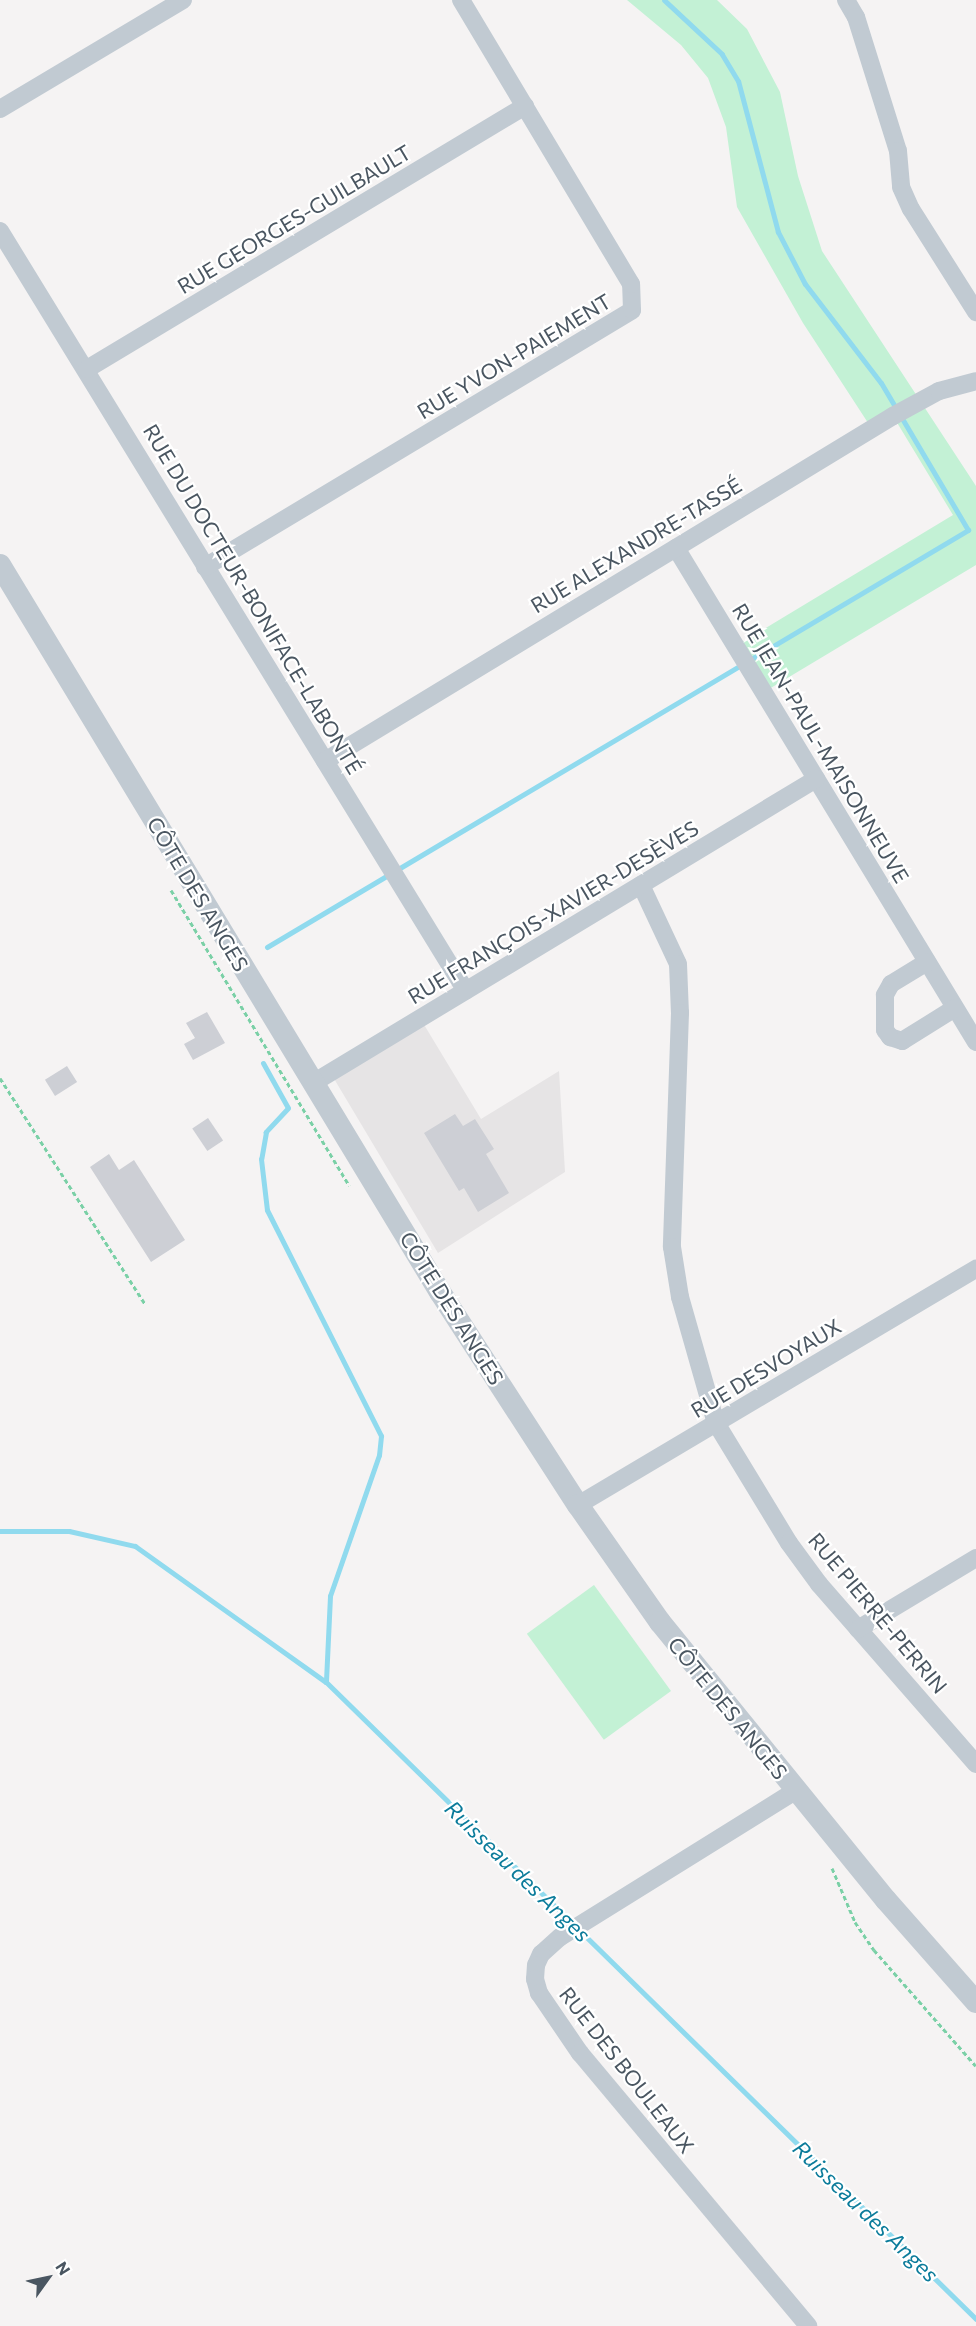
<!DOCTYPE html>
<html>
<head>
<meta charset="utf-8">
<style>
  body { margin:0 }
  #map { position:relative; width:976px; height:2326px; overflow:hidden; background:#f5f3f3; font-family:Commissioner,sans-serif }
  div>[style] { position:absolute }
  .education>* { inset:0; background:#e6e4e5 }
  .green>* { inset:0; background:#c3f1d5; transform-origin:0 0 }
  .stream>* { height:5px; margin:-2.5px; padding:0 2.5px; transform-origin:2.5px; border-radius:2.5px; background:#90daee }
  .building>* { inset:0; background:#cdcfd5; transform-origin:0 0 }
  .path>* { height:3px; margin-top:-1.5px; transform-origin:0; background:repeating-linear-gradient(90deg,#7ad0a6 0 4.5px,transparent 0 7.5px) }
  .minor>* { height:18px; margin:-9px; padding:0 9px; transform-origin:9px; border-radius:9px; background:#c1cad2 }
  .tertiary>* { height:22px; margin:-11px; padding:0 11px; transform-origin:11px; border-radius:11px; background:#c1cad2 }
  span { translate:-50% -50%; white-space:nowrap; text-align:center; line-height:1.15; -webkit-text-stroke:4.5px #fff; paint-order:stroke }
  .street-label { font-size:21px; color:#4a5661 }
  .water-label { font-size:22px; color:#0c7c9b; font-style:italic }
  .north { position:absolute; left:18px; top:2248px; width:60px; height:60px; -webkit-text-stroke:4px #fff; paint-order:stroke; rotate:57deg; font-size:16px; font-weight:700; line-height:24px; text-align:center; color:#4a5661 }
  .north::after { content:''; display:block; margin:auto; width:21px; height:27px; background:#4a5661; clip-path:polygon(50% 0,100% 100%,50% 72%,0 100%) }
</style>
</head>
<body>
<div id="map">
  <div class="education">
    <div style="clip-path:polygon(420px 1018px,481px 1119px,559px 1071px,565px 1172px,438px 1253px,333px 1077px)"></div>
  </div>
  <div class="green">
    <div style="clip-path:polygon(627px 0,717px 0,747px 29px,780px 92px,798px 176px,822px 251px,976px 486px,976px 565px,764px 692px,736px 646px,953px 515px,893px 416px,872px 429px,803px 323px,737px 207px,726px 127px,708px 78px,681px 45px)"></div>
    <div style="left:594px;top:1585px;width:131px;height:83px;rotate:54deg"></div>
  </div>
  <div class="stream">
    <div style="left:267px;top:947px;width:816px;rotate:-30.75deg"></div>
    <div style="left:968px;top:530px;width:171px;rotate:-120.6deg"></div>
    <div style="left:881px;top:383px;width:125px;rotate:-127.5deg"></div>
    <div style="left:805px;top:284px;width:59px;rotate:-117.4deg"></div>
    <div style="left:778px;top:232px;width:156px;rotate:-104.8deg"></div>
    <div style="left:738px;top:81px;width:31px;rotate:-121deg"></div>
    <div style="left:722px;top:54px;width:79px;rotate:-137deg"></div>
    <div style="left:263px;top:1063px;width:51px;rotate:60.9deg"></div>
    <div style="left:288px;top:1108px;width:33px;rotate:133deg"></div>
    <div style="left:266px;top:1132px;width:27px;rotate:100deg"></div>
    <div style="left:261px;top:1159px;width:51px;rotate:83.3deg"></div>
    <div style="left:267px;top:1210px;width:253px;rotate:63.2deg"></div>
    <div style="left:381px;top:1436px;width:19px;rotate:96deg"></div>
    <div style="left:379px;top:1455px;width:149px;rotate:109.2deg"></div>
    <div style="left:330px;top:1596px;width:86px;rotate:92.7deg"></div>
    <div style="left:0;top:1531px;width:69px"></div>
    <div style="left:69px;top:1531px;width:68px;rotate:12.8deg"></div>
    <div style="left:135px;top:1546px;width:234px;rotate:35.5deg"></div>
    <div style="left:326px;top:1682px;width:910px;rotate:44.42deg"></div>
  </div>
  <div class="building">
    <div style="clip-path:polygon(207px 1012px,225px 1043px,193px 1060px,184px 1044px,195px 1038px,186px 1023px)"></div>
    <div style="left:67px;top:1066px;width:19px;height:26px;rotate:58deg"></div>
    <div style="clip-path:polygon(455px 1114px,463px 1126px,475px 1119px,494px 1149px,486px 1154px,509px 1193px,478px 1212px,464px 1188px,459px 1191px,424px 1133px)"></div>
    <div style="left:208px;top:1118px;width:27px;height:19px;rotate:56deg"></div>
    <div style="clip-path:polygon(109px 1154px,119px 1170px,134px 1160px,185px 1240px,151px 1262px,90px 1167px)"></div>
  </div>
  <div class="path">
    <div style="left:171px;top:890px;width:345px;rotate:58.9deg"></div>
    <div style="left:0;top:1078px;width:269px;rotate:57.3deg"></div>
    <div style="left:832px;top:1868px;width:59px;rotate:66.9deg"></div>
    <div style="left:855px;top:1922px;width:34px;rotate:56deg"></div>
    <div style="left:874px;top:1950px;width:154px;rotate:48.7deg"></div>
  </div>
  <div class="minor">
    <div style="left:846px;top:0;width:20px;rotate:60deg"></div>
    <div style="left:856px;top:17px;width:140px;rotate:72.6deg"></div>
    <div style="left:898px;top:151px;width:36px;rotate:85deg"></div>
    <div style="left:901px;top:187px;width:24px;rotate:66deg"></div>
    <div style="left:911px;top:209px;width:122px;rotate:57.7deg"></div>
    <div style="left:0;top:109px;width:213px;rotate:-30.8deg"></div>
    <div style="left:0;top:231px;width:891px;rotate:58.49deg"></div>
    <div style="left:87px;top:369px;width:511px;rotate:-30.98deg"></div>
    <div style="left:676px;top:548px;width:578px;rotate:58.73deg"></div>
    <div style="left:205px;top:567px;width:498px;rotate:-31deg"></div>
    <div style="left:632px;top:310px;width:26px;rotate:-92deg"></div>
    <div style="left:631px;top:284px;width:331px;rotate:-120.9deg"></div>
    <div style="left:325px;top:761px;width:665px;rotate:-31.27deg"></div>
    <div style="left:893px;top:416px;width:52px;rotate:-28.5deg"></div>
    <div style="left:939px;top:391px;width:38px;rotate:-15deg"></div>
    <div style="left:641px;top:885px;width:87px;rotate:64.9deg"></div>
    <div style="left:678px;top:964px;width:49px;rotate:87.7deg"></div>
    <div style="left:680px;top:1013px;width:234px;rotate:92deg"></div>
    <div style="left:672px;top:1247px;width:51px;rotate:80.9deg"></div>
    <div style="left:680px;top:1297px;width:131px;rotate:74.1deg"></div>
    <div style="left:716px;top:1423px;width:140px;rotate:58.7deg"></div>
    <div style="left:789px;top:1543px;width:51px;rotate:53.8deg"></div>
    <div style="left:819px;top:1584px;width:239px;rotate:48.9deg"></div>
    <div style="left:927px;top:962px;width:42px;rotate:148.6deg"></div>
    <div style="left:891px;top:984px;width:13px;rotate:119deg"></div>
    <div style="left:885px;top:995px;width:35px;rotate:90deg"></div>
    <div style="left:885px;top:1030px;width:9px;rotate:54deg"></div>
    <div style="left:890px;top:1037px;width:13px;rotate:18deg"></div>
    <div style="left:902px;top:1041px;width:62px;rotate:-31.9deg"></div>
    <div style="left:313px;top:1083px;width:588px;rotate:-31.15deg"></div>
    <div style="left:578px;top:1505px;width:463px;rotate:-30.7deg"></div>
    <div style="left:858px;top:1629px;width:138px;rotate:-31deg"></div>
    <div style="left:795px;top:1791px;width:277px;rotate:148.1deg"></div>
    <div style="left:560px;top:1937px;width:25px;rotate:138deg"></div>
    <div style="left:541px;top:1954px;width:12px;rotate:114deg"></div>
    <div style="left:536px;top:1965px;width:14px;rotate:94deg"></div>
    <div style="left:535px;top:1979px;width:15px;rotate:74deg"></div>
    <div style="left:539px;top:1993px;width:73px;rotate:55.7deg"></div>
    <div style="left:580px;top:2053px;width:356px;rotate:50.1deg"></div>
  </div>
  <div class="tertiary">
    <div style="left:0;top:565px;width:850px;rotate:58.82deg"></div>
    <div style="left:440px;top:1292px;width:254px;rotate:57.1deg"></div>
    <div style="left:578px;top:1505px;width:143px;rotate:55deg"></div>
    <div style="left:660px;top:1622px;width:358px;rotate:50.9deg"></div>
    <div style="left:886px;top:1900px;width:136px;rotate:48.6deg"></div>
  </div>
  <div class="street-label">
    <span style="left:294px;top:219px;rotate:-31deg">RUE GEORGES-GUILBAULT</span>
    <span style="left:514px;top:356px;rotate:-31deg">RUE YVON-PAIEMENT</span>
    <span style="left:636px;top:545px;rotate:-31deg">RUE ALEXANDRE-TASSÉ</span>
    <span style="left:253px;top:599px;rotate:59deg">RUE DU DOCTEUR-BONIFACE-LABONTÉ</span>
    <span style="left:821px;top:743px;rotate:59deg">RUE JEAN-PAUL-MAISONNEUVE</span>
    <span style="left:198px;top:894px;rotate:59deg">CÔTE DES ANGES</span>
    <span style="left:553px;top:912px;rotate:-31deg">RUE FRANÇOIS-XAVIER-DESÈVES</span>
    <span style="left:452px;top:1308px;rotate:58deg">CÔTE DES ANGES</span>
    <span style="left:766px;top:1368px;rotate:-31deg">RUE DESVOYAUX</span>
    <span style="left:878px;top:1613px;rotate:50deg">RUE PIERRE-PERRIN</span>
    <span style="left:728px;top:1708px;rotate:51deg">CÔTE DES ANGES</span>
    <span style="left:627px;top:2070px;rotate:52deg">RUE DES BOULEAUX</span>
  </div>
  <div class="water-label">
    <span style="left:518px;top:1871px;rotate:44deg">Ruisseau des Anges</span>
    <span style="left:866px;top:2211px;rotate:44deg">Ruisseau des Anges</span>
  </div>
  <div class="north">N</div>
</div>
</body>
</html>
